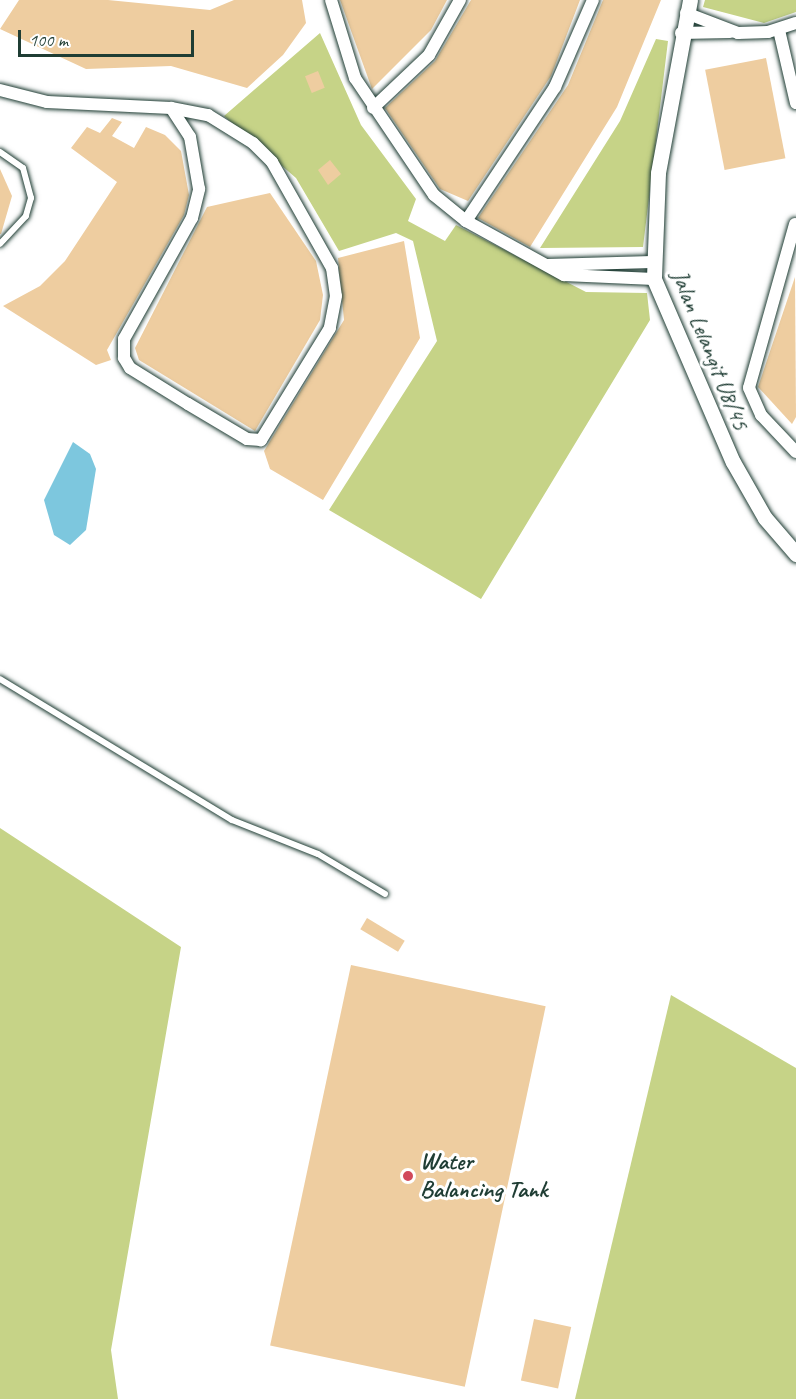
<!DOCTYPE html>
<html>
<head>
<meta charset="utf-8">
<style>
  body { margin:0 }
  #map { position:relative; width:796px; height:1399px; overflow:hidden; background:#fff; font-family:Caveat,sans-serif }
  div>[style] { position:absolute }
  .green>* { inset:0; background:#c6d387 }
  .water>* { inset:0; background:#7dc7de }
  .building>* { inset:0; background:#eecda0; transform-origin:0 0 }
  .roads { filter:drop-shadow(0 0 2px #1f3d34) drop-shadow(0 0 2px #1f3d34) }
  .service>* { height:6px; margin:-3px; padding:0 3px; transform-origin:3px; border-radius:3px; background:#fff }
  .minor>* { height:12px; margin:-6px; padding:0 6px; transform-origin:6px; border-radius:6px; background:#fff }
  .tertiary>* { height:15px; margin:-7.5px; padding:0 7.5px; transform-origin:7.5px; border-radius:7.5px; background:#fff }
  .dots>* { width:16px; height:16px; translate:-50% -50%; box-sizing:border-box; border:3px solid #fff; border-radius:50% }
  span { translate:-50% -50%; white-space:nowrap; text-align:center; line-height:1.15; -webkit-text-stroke:6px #fff; paint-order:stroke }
  .street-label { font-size:24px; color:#1f3d34 }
  .poi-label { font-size:24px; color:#1f3d34; font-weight:700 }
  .left { translate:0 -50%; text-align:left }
  .scale { position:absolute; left:18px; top:30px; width:176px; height:27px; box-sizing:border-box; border:3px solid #1f3d34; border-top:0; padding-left:8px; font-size:18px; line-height:21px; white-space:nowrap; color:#1f3d34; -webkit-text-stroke:4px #fff; paint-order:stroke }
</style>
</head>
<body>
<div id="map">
  <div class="green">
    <div style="clip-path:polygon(705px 0,796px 0,796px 12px,764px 23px,703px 7px)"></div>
    <div style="clip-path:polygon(320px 33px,361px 125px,416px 199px,408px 221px,445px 241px,456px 225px,586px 292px,647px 293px,650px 320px,481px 599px,329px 510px,437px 341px,413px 241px,396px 233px,339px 251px,296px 178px,224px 116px)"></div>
    <div style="clip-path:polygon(656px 39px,668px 41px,643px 247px,540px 248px,620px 121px)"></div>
    <div style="clip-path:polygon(0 828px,181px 947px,111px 1350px,118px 1399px,0 1399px)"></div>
    <div style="clip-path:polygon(671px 995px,796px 1068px,796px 1399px,575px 1399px)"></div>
  </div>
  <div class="water">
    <div style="clip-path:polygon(73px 442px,90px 454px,96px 469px,86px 530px,70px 545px,54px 535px,44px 500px)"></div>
  </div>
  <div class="building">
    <div style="clip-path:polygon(19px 0,108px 0,210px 10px,234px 0,302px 0,306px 23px,283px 55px,247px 88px,171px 66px,86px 69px,0 29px)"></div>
    <div style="clip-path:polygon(340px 0,447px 0,431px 30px,372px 89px)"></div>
    <div style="clip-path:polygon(471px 0,580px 0,551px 76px,468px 201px,440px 189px,385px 108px,435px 61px)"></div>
    <div style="clip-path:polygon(603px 0,661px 0,617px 107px,530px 247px,478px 218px,568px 85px)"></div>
    <div style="left:766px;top:58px;width:102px;height:62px;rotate:79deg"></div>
    <div style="left:318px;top:71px;width:18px;height:14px;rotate:68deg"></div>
    <div style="clip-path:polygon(112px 118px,122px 122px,112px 136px,134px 148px,146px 127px,165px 135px,181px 151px,189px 195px,184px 215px,107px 350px,111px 360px,96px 365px,3px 306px,40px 286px,65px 261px,117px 182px,71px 148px,87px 127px,100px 133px)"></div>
    <div style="clip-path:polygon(330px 160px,341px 174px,328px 185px,318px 170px)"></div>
    <div style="clip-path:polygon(0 169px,12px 196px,1px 234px,0 234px)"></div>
    <div style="clip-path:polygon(270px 193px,316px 261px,323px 295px,320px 320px,255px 431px,139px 360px,135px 348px,207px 207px)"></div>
    <div style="clip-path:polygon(404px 241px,420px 338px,323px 500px,270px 469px,264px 451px,344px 320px,338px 258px)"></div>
    <div style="clip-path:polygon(795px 277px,796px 417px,792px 424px,758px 387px)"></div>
    <div style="left:367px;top:918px;width:44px;height:13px;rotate:31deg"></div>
    <div style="left:351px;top:965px;width:199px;height:389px;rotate:12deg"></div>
    <div style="left:534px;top:1319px;width:38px;height:63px;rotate:12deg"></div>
  </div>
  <div class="roads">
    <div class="service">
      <div style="left:0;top:152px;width:28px;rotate:35deg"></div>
      <div style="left:23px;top:168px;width:31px;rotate:75deg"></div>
      <div style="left:31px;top:198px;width:19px;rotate:106deg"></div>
      <div style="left:26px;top:216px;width:38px;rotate:133deg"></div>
      <div style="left:0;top:679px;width:271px;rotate:31.3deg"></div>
      <div style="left:232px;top:820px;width:92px;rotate:21.6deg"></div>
      <div style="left:318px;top:854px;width:78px;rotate:30.8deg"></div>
    </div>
    <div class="minor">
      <div style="left:331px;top:0;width:82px;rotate:72.9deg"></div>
      <div style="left:355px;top:78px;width:141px;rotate:56deg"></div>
      <div style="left:434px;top:195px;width:41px;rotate:39.1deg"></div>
      <div style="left:466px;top:221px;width:112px;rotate:28.9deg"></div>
      <div style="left:564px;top:275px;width:90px;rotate:2.5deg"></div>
      <div style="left:686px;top:13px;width:56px;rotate:21deg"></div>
      <div style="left:738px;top:33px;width:30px;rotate:-2deg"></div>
      <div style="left:768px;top:32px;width:29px;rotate:-18deg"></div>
      <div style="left:779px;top:30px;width:75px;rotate:76.9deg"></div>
      <div style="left:681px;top:33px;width:49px;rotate:-1.2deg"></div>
      <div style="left:0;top:90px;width:49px;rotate:14.3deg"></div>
      <div style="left:47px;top:102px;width:124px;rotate:2.8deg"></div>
      <div style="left:171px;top:108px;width:38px;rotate:11deg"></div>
      <div style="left:208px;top:115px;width:53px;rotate:31.9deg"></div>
      <div style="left:253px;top:143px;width:27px;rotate:45deg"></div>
      <div style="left:272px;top:162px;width:122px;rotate:60.5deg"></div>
      <div style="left:332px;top:268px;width:28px;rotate:82deg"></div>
      <div style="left:336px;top:296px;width:33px;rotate:101deg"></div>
      <div style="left:330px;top:328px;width:132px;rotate:121.6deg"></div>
      <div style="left:261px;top:440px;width:14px;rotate:-176deg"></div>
      <div style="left:247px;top:439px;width:69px;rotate:-149.3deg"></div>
      <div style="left:188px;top:404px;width:68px;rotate:-148.2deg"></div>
      <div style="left:130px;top:368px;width:12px;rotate:-121deg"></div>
      <div style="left:124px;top:358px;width:19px;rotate:-90deg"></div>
      <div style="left:124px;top:339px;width:139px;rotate:-60.7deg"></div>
      <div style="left:192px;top:218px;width:30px;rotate:-76deg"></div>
      <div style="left:199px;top:189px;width:53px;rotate:-99.8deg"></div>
      <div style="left:190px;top:137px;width:35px;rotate:-123deg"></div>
      <div style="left:373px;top:108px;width:77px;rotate:-43.4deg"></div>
      <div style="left:429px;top:55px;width:63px;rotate:-60.6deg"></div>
      <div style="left:466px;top:221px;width:161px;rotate:-56.4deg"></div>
      <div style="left:555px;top:87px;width:95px;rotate:-66.4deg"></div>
      <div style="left:795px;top:224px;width:170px;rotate:105.7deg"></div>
      <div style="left:749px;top:388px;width:30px;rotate:66deg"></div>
      <div style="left:761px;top:415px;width:51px;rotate:46.6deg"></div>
      <div style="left:547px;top:265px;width:105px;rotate:-1.6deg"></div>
    </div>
    <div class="tertiary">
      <div style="left:690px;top:0;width:176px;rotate:100.5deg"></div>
      <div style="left:658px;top:173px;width:106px;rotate:92.2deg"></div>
      <div style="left:654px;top:279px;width:199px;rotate:66.7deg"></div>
      <div style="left:733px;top:462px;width:64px;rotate:60.3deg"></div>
      <div style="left:765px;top:518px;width:48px;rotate:49.3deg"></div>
    </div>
  </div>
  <div class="dots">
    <div style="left:408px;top:1176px;background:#d1495b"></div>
  </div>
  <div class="street-label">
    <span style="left:710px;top:350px;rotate:68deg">Jalan Lelangit U8/45</span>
  </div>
  <div class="poi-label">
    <span class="left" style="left:420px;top:1176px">Water<br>Balancing Tank</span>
  </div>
  <div class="scale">100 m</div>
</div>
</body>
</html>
